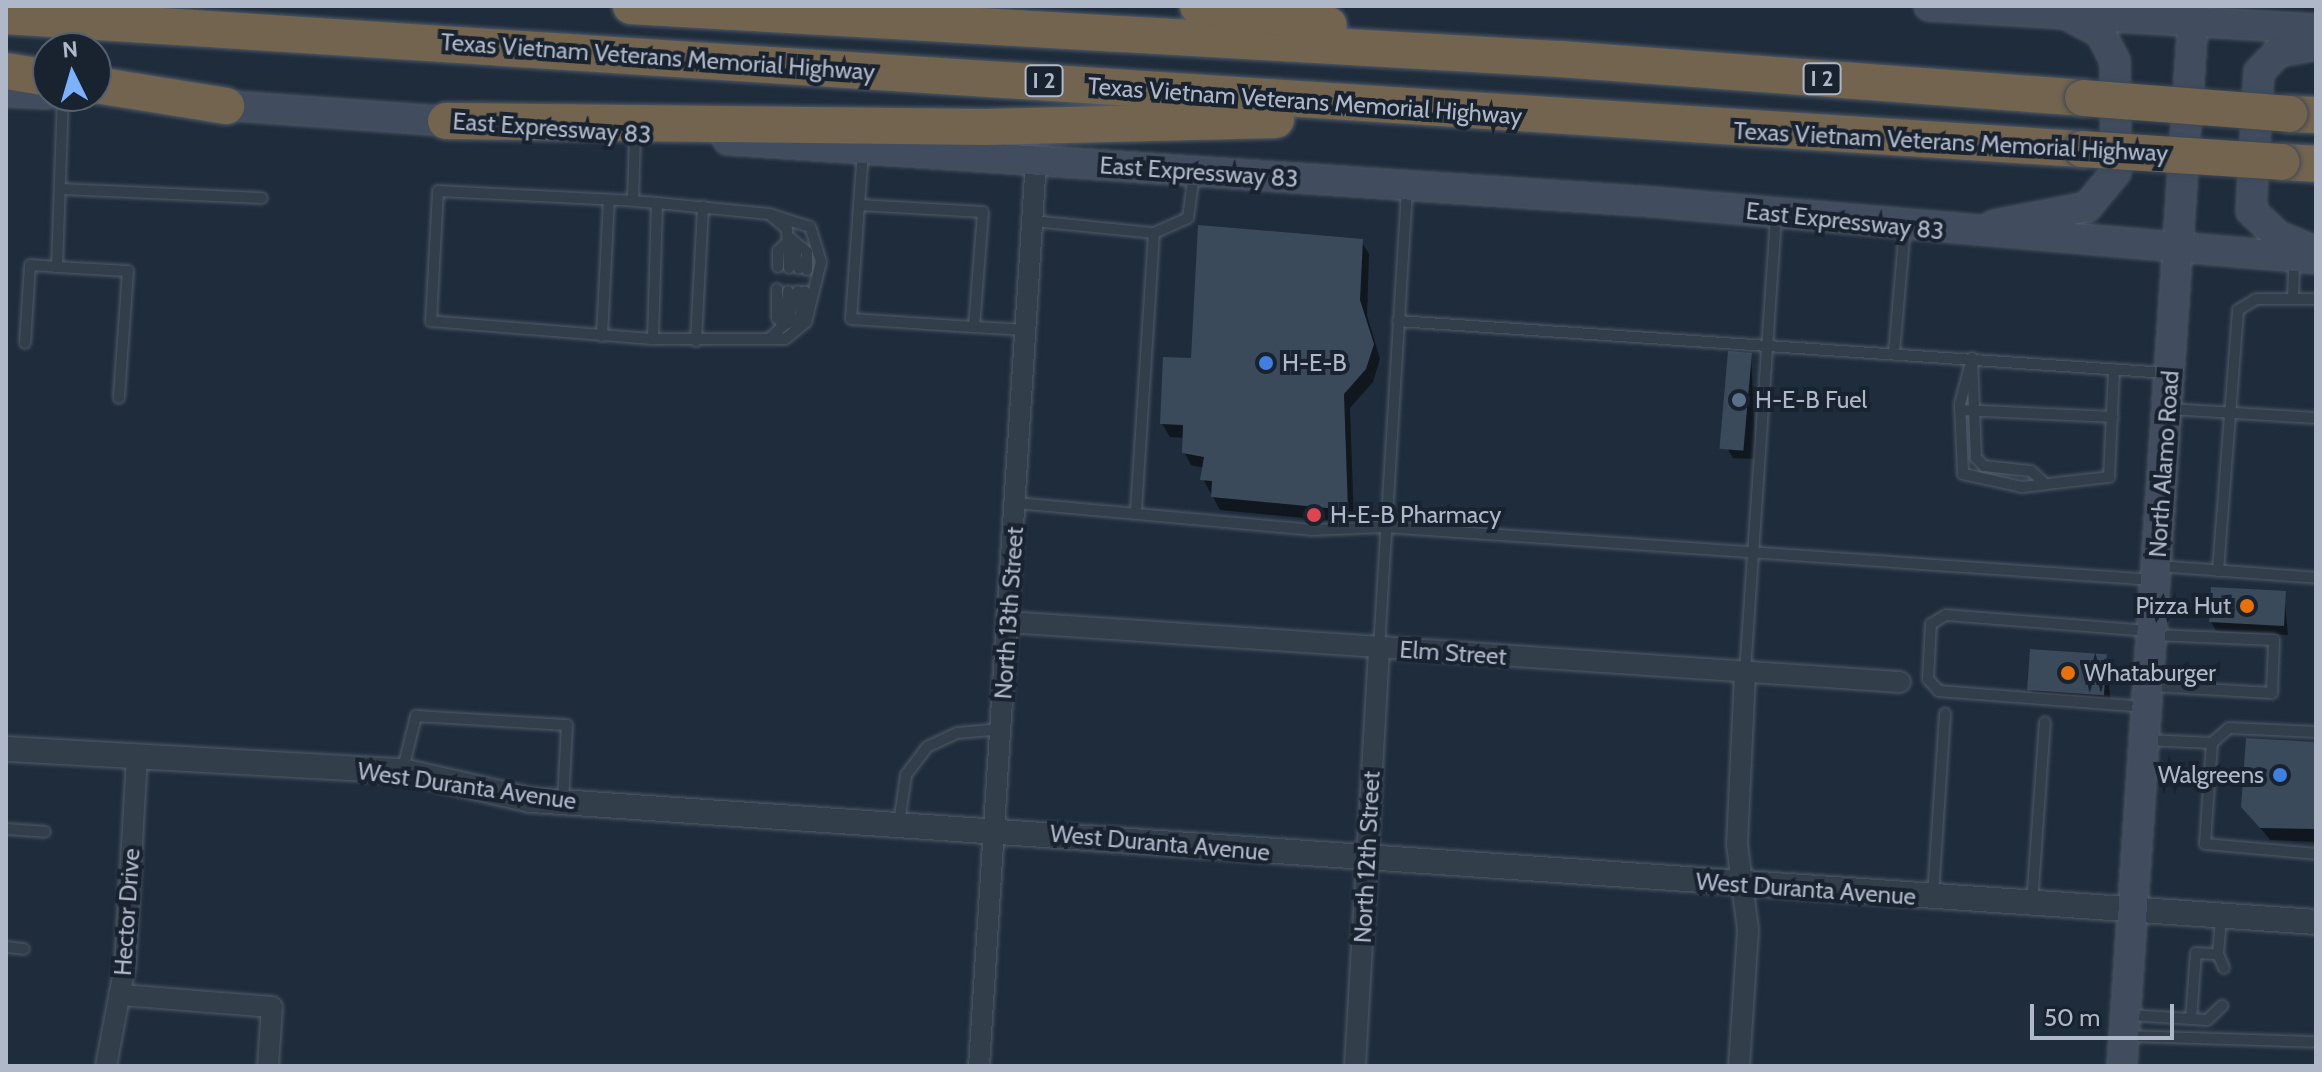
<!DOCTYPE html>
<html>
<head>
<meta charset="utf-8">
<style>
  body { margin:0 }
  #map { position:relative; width:2322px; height:1072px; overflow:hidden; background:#1f2c3b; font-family:Cabin,sans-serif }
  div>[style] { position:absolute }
  .shadow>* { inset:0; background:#0007 }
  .building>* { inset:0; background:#3b4a5b; transform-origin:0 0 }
  .roads { filter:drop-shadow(0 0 2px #515b69) drop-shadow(0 0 2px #515b69) }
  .service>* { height:10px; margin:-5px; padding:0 5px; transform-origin:5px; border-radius:5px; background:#333e4b }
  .minor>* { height:20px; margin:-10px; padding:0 10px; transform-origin:10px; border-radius:10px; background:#333e4b }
  .tertiary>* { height:24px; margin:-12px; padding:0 12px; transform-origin:12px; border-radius:12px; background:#333e4b }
  .secondary>* { height:28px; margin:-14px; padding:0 14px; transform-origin:14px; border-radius:14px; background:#414d5f }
  .motorway>* { height:36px; margin:-18px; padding:0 18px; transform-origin:18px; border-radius:18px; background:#72644f }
  .bridges { filter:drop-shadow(0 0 2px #3e4856) drop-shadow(0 0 2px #3e4856) }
  .motorway-bridge>* { height:36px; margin:-18px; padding:0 18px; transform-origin:18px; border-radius:18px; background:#72644f }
  .dots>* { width:22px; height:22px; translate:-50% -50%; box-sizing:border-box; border:4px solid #192330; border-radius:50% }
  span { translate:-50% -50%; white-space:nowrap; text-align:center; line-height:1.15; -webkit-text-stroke:8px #192330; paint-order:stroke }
  .shield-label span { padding:2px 6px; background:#192330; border:2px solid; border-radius:6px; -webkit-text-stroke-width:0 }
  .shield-label { font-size:22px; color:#aeb8c8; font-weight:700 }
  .street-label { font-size:24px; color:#aeb8c8 }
  .poi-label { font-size:24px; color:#aeb8c8 }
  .left { translate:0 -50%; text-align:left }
  .right { translate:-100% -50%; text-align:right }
  .frame { position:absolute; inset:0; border:8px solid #aeb8c8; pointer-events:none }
  .north { position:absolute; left:32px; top:32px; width:80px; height:80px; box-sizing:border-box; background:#192330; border:2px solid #555f6d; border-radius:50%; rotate:355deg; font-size:22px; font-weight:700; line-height:32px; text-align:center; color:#aeb8c8 }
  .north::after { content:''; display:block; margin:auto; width:28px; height:36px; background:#7cb1ff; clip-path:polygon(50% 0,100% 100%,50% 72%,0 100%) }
  .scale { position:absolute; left:2030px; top:1004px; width:144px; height:36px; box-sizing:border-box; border:4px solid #aeb8c8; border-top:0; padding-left:10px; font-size:24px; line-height:28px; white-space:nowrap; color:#aeb8c8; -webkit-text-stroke:6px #192330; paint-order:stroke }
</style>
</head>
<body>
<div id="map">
  <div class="shadow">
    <div style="clip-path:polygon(1361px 241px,1369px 254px,1367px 315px,1380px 359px,1373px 382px,1350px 408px,1354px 523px,1220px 510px,1203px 479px,1204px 468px,1191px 465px,1184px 452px,1184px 438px,1170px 437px,1162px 424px,1193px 360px)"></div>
    <div style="clip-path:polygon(1751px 355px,1756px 459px,1733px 458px,1727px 448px)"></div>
    <div style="clip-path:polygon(2284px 593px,2288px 635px,2216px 631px,2211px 621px)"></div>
    <div style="clip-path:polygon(2106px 657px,2111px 705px,2036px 699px,2030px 689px)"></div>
    <div style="clip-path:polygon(2316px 744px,2316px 842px,2270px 840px,2244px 807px)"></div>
  </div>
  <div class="building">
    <div style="clip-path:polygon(1198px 225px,1363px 239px,1360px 300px,1374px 344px,1366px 369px,1344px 394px,1348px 510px,1211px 497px,1212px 481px,1200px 480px,1204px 457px,1182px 453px,1183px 425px,1160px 424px,1163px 357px,1191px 358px)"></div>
    <div style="left:1728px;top:351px;width:24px;height:98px;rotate:5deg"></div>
    <div style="left:2211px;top:587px;width:75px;height:35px;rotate:3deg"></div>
    <div style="left:2030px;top:649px;width:77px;height:41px;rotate:4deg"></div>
    <div style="clip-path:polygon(2246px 738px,2316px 742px,2316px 829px,2260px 828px,2241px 807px)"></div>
  </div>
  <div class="roads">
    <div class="service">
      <div style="left:61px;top:189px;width:201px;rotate:2.6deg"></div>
      <div style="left:633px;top:201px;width:24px;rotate:5deg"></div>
      <div style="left:657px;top:203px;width:136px;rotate:91.7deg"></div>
      <div style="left:653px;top:339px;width:223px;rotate:-175.4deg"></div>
      <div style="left:431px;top:321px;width:130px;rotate:-86.9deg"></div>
      <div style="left:438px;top:191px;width:195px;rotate:2.9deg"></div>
      <div style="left:633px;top:201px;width:67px;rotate:-88.3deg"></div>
      <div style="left:657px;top:203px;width:113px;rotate:5.6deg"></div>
      <div style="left:769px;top:214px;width:23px;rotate:40deg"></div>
      <div style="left:787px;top:229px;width:39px;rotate:87deg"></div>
      <div style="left:859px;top:205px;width:114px;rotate:94deg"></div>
      <div style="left:851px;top:319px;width:123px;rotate:3.7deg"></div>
      <div style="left:974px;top:327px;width:115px;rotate:-85.5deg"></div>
      <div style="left:983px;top:212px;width:124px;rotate:-176.8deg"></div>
      <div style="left:859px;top:205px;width:54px;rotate:-85.8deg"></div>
      <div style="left:1033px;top:221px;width:122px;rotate:5.7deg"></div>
      <div style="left:1154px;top:233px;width:280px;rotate:93.7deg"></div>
      <div style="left:1154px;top:233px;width:37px;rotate:-24deg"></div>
      <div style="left:1188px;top:218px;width:44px;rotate:-82.2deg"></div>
      <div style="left:791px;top:239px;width:21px;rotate:39deg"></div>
      <div style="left:807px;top:252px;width:18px;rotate:90deg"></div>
      <div style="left:794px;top:244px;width:25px;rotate:79deg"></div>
      <div style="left:57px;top:267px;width:71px;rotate:3.2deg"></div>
      <div style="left:128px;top:271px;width:127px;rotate:94.1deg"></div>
      <div style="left:778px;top:267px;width:16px;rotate:-90deg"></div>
      <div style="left:778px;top:251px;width:18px;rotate:-43deg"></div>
      <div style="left:777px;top:289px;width:29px;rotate:90deg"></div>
      <div style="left:777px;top:318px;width:10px;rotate:45deg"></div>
      <div style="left:2293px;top:298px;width:38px;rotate:-88deg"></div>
      <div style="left:1398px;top:321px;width:770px;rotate:3.87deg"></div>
      <div style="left:786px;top:324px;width:35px;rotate:-70deg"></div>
      <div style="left:784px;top:325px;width:17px;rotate:-24deg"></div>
      <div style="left:800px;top:318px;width:27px;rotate:-80deg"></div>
      <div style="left:974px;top:327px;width:52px;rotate:3.3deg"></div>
      <div style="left:602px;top:336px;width:136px;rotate:-87.1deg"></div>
      <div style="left:653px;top:339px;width:116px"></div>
      <div style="left:769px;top:339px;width:21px;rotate:-43deg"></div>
      <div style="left:784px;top:325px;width:34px;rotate:-83deg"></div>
      <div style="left:769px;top:339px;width:16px"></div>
      <div style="left:785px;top:339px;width:27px;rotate:-39deg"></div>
      <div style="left:806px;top:322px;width:62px;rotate:-76deg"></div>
      <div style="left:821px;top:262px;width:37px;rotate:-107deg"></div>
      <div style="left:810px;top:227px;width:43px;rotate:-162.4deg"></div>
      <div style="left:696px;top:341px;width:135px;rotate:-87deg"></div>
      <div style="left:25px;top:343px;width:78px;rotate:-86.3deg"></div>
      <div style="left:30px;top:265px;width:27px;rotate:4deg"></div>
      <div style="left:57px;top:267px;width:171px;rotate:-88deg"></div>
      <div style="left:1894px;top:353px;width:125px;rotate:-85deg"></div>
      <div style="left:1972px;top:358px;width:48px;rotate:104.6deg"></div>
      <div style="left:1960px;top:404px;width:70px;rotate:87.5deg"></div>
      <div style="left:1963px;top:474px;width:60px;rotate:12.4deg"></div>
      <div style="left:2022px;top:487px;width:88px;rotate:-6.6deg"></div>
      <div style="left:2109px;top:477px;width:108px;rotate:-87.3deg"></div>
      <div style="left:1972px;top:358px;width:100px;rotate:87.7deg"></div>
      <div style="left:1976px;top:458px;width:11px;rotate:45deg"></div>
      <div style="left:1984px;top:466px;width:47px;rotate:6.1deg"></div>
      <div style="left:2031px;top:471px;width:15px;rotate:42deg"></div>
      <div style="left:2169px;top:409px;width:147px;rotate:3.5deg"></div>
      <div style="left:1960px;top:410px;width:153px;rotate:2.6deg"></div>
      <div style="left:1016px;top:503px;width:296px;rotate:5.2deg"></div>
      <div style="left:1311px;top:530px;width:73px;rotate:-2.4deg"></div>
      <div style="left:1384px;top:527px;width:772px;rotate:3.94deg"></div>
      <div style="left:2158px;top:566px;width:158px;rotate:4.3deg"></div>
      <div style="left:2218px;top:571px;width:262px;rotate:-85.6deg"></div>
      <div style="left:2238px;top:310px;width:21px;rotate:-31deg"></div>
      <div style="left:2256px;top:299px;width:60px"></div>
      <div style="left:1379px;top:648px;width:460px;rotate:-86.5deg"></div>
      <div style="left:1745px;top:672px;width:458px;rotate:-86.1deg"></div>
      <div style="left:2151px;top:686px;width:121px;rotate:3.3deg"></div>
      <div style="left:2272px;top:693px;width:53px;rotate:-87.8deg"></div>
      <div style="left:2274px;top:640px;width:121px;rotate:-177.6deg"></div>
      <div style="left:2146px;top:707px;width:208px;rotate:-175.6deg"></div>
      <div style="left:1939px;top:691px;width:16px;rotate:-133deg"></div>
      <div style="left:1928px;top:679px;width:55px;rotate:-86.9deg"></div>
      <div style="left:1931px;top:624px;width:17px;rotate:-31deg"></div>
      <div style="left:1946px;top:615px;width:203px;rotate:4.5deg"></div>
      <div style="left:2316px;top:732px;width:87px;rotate:-177.4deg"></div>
      <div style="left:2229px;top:728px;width:23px;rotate:139deg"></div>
      <div style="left:2212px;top:743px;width:101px;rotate:94deg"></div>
      <div style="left:2205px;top:844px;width:111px;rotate:5.1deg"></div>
      <div style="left:2146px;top:740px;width:66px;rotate:2.6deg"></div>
      <div style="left:403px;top:769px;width:55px;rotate:-76.2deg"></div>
      <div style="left:416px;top:716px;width:151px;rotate:3.4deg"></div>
      <div style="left:567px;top:725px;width:77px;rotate:93deg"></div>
      <div style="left:899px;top:823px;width:49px;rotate:-81.7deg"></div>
      <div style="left:906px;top:775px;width:35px;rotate:-53deg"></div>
      <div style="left:927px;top:747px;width:33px;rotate:-25deg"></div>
      <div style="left:957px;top:733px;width:45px;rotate:-5.1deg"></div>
      <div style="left:6px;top:829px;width:39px;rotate:4deg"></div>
      <div style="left:1933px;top:895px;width:182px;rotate:-86.2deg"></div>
      <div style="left:2032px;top:903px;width:181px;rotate:-85.9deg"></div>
      <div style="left:6px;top:947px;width:18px;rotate:6deg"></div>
      <div style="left:2218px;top:954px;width:15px;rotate:67deg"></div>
      <div style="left:2129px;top:1015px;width:78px;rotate:3.7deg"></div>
      <div style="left:2207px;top:1020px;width:21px;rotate:-43deg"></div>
      <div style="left:2191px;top:1019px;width:66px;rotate:-85.7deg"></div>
      <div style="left:2196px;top:953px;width:22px;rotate:3deg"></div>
      <div style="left:2218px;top:954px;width:37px;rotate:-85deg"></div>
      <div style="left:2126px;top:1036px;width:190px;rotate:1.8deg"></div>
    </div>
    <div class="minor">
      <div style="left:1007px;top:622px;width:895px;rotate:3.84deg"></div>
      <div style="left:122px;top:995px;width:150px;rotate:4.6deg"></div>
      <div style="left:272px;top:1007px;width:59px;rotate:93.9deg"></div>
      <div style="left:106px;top:1066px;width:103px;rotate:-79.3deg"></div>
      <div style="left:125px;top:965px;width:209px;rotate:-86.7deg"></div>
      <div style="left:979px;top:1066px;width:908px;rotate:-86.4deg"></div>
      <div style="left:1355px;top:1066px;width:419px;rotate:-86.7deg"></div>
      <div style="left:1739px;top:1066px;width:136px;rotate:-86.2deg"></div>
      <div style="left:1748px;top:930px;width:87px;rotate:-97.3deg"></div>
      <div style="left:1737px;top:844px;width:172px;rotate:-87.3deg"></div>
    </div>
    <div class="tertiary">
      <div style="left:6px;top:749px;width:398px;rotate:3.2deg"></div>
      <div style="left:403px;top:771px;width:131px;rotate:12.8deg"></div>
      <div style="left:531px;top:800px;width:1789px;rotate:3.91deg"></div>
    </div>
    <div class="secondary">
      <div style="left:1929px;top:6px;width:388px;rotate:3.4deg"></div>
      <div style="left:6px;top:92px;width:42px;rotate:2.7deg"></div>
      <div style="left:205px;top:104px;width:263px;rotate:4.1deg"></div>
      <div style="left:728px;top:140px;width:927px;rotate:3.83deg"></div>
      <div style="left:1653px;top:202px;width:665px;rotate:4.91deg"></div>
      <div style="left:1994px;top:225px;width:95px;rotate:-11deg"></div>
      <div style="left:2087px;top:207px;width:45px;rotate:-50.4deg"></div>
      <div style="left:2116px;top:172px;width:111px;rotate:-90.5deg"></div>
      <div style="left:2115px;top:61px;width:31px;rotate:-117deg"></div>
      <div style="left:2101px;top:33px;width:34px;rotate:-152deg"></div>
      <div style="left:2315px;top:251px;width:40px;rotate:-158deg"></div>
      <div style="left:2278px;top:236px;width:37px;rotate:-137deg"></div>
      <div style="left:2251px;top:211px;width:139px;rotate:-86.7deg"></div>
      <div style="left:2259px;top:72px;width:28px;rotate:-46deg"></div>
      <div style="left:2278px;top:52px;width:39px;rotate:-10deg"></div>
      <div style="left:2122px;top:1066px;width:1062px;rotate:-86.11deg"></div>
    </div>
    <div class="motorway">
      <div style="left:631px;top:6px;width:931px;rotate:3.27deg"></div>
      <div style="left:1560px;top:59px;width:524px;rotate:4.26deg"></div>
      <div style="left:1198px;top:6px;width:132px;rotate:8.3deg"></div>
      <div style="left:6px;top:16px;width:2080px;rotate:3.67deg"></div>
      <div style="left:6px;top:71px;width:43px;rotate:9.5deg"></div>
      <div style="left:96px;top:85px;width:132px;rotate:9.2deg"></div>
      <div style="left:2289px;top:114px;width:27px;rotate:2deg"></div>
      <div style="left:446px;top:121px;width:539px;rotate:0.64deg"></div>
      <div style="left:985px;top:127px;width:291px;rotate:-1.4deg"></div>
      <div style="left:2282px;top:162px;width:34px;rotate:3deg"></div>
    </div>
  </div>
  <div class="bridges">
    <div class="motorway-bridge">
      <div style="left:2083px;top:98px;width:207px;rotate:4.4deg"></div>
      <div style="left:2082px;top:149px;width:200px;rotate:3.7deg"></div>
    </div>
  </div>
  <div class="dots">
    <div style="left:1266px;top:363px;background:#3f7fe0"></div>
    <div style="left:1739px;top:400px;background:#5c6f8a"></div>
    <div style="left:1314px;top:515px;background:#e0444e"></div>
    <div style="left:2247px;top:606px;background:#e8710a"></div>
    <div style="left:2068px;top:673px;background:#e8710a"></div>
    <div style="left:2280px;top:775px;background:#3f7fe0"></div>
  </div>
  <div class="shield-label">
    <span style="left:1822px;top:79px">I 2</span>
    <span style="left:1044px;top:81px">I 2</span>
  </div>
  <div class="street-label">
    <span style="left:658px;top:57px;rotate:4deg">Texas Vietnam Veterans Memorial Highway</span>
    <span style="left:1305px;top:101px;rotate:4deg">Texas Vietnam Veterans Memorial Highway</span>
    <span style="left:552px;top:128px;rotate:4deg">East Expressway 83</span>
    <span style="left:1951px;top:142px;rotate:3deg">Texas Vietnam Veterans Memorial Highway</span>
    <span style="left:1199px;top:172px;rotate:4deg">East Expressway 83</span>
    <span style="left:1845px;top:221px;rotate:6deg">East Expressway 83</span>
    <span style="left:2164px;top:464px;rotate:-86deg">North Alamo Road</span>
    <span style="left:1009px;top:613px;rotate:-86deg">North 13th Street</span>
    <span style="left:1453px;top:653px;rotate:4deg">Elm Street</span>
    <span style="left:467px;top:786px;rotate:8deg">West Duranta Avenue</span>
    <span style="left:1160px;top:843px;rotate:5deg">West Duranta Avenue</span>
    <span style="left:1367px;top:857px;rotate:-87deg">North 12th Street</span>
    <span style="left:1806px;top:889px;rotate:4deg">West Duranta Avenue</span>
    <span style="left:127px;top:912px;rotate:-86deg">Hector Drive</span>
  </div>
  <div class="poi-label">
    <span class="left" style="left:1282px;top:363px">H-E-B</span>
    <span class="left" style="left:1755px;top:400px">H-E-B Fuel</span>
    <span class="left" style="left:1330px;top:515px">H-E-B Pharmacy</span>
    <span class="right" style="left:2231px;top:606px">Pizza Hut</span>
    <span class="left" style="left:2084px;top:673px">Whataburger</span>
    <span class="right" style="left:2264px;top:775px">Walgreens</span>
  </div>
  <div class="frame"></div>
  <div class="north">N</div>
  <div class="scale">50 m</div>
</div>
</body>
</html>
